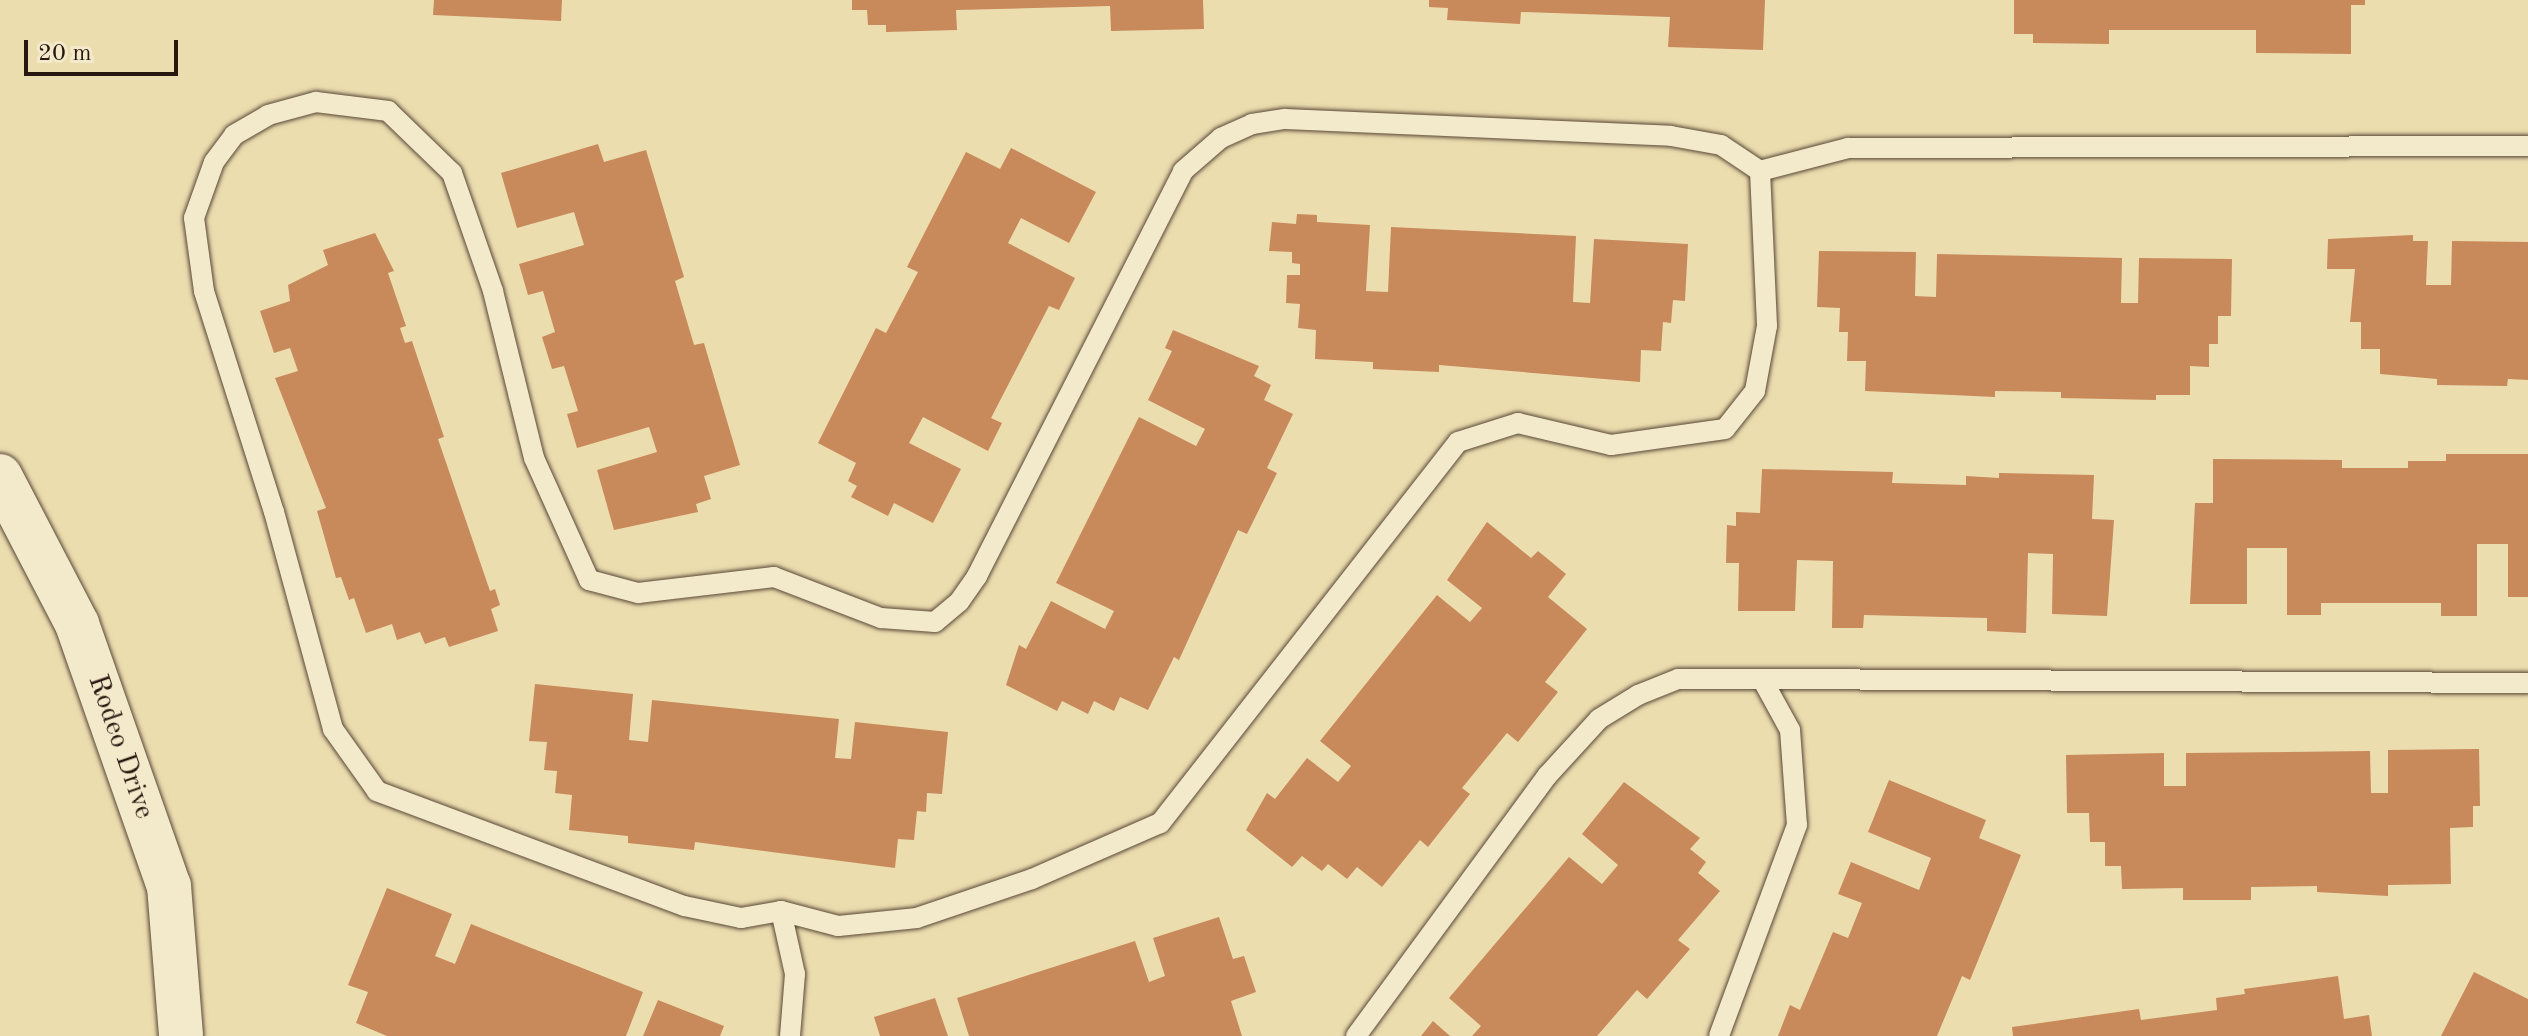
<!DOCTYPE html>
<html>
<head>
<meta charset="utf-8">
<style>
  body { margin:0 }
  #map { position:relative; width:2528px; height:1036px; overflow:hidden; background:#ecddaf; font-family:"Old Standard TT",serif }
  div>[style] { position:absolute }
  .building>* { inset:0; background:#c8895b }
  .roads { filter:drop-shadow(0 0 2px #584837) drop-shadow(0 0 2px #584837) }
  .lane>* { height:20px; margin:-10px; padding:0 10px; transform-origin:10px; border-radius:10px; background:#f3e9cb }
  .secondary>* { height:44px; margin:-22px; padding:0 22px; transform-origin:22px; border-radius:22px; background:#f3e9cb }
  span { translate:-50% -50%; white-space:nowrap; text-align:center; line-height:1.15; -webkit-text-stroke:6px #f3e9cb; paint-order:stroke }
  .street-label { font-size:28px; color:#27170f }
  .scale { position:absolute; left:24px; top:40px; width:154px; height:36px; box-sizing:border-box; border:4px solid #27170f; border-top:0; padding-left:10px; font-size:24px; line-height:28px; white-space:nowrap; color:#27170f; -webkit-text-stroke:6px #f3e9cb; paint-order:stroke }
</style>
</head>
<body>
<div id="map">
  <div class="building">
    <div style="clip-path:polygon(434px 0,562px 0,561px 21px,433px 15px)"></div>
    <div style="clip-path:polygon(852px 0,1203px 0,1204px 29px,1111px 31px,1110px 6px,956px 10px,957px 30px,886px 32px,886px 25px,868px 25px,867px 10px,852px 10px)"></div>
    <div style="clip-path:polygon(1429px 0,1765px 0,1763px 50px,1668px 47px,1670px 17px,1521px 12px,1520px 24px,1447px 20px,1448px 8px,1429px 7px)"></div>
    <div style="clip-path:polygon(2014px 0,2365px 0,2365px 5px,2351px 5px,2351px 54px,2256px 53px,2256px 30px,2109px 30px,2109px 44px,2033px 43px,2033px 34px,2014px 34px)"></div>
    <div style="clip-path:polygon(598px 144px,604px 162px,646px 150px,684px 277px,675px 281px,694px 345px,704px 343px,740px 465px,704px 476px,711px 499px,696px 504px,698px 512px,614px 530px,597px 470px,657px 452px,649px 427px,577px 448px,567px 414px,578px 411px,564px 366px,552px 369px,542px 337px,555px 332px,543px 291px,528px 295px,519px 264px,584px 245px,574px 212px,517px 228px,501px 173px)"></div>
    <div style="clip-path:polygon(1011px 148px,1096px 192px,1069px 243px,1021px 218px,1008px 243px,1075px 278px,1059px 310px,1049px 306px,991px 418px,1002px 423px,988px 451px,923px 417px,909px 443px,961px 469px,933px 523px,894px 503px,888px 516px,851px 497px,857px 486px,848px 481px,856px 463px,818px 443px,876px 328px,886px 333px,918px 272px,907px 267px,966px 152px,1000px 169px)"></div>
    <div style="clip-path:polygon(1297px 214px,1317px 215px,1317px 222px,1370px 225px,1366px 291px,1388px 292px,1391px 227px,1576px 236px,1573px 302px,1590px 303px,1594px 239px,1688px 244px,1685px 301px,1673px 300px,1671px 323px,1663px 322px,1661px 351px,1641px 350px,1640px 382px,1439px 365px,1439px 372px,1373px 369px,1373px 362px,1315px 359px,1316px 330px,1298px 328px,1300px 304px,1286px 303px,1287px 275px,1300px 275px,1300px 264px,1292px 263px,1292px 252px,1269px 251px,1272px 222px,1296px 224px)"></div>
    <div style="clip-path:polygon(375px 233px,394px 271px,388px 273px,406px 326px,400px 328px,405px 343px,412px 341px,444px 437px,438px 439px,490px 591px,495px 589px,500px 605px,491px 609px,498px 631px,449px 647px,445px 637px,425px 644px,420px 632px,397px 640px,392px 624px,366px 633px,354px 598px,349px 600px,341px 577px,336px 578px,317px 511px,326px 508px,275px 378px,298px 371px,290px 348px,274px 353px,260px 311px,290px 301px,288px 285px,328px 265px,323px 250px)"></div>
    <div style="clip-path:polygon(2413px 235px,2413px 241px,2428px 241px,2426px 285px,2451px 285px,2452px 241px,2528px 242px,2528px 380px,2508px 379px,2507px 386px,2437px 385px,2437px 379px,2380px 374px,2380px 349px,2361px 349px,2361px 322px,2350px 322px,2355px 269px,2327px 269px,2328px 239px)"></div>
    <div style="clip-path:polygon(1819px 251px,1916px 252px,1915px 296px,1936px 297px,1937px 254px,2122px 258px,2121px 303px,2138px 303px,2139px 258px,2232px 259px,2231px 316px,2218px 316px,2218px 344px,2209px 344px,2209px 367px,2190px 366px,2190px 395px,2156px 395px,2156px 400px,2061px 398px,2061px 392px,1995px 391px,1995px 397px,1865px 391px,1866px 361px,1847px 361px,1848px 332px,1839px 332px,1840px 308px,1817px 307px)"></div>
    <div style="clip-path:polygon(1173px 330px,1259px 366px,1254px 376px,1271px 385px,1264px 400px,1293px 414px,1267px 468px,1277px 473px,1247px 534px,1238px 530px,1179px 660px,1174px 657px,1148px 710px,1120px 697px,1114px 711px,1094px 701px,1088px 714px,1062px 701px,1057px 711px,1006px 685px,1019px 645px,1026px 649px,1051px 601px,1105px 629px,1114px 611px,1056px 583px,1139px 417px,1196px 446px,1205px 429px,1148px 400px,1172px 351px,1165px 348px)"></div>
    <div style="clip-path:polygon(2446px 454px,2528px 454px,2528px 597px,2508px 597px,2508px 544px,2477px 544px,2477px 616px,2441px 616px,2441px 603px,2321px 603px,2321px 615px,2287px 615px,2287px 548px,2247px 548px,2247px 604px,2190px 604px,2195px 503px,2213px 503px,2213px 459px,2342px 460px,2342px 468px,2408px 468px,2408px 461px,2446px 461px)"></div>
    <div style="clip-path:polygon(1762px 469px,1893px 472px,1892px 483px,1966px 485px,1966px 476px,1999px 478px,1999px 473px,2094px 475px,2092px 519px,2114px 520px,2107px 616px,2052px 614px,2053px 554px,2028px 553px,2026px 633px,1987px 631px,1987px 618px,1864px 615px,1863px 628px,1832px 628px,1833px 561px,1797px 560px,1795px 611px,1738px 611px,1739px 563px,1726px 563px,1727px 525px,1736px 526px,1736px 512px,1760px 513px)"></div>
    <div style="clip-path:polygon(1487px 522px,1531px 558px,1538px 551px,1566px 574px,1548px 597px,1587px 629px,1545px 682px,1558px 692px,1518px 742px,1507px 733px,1462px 788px,1470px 794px,1428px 847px,1420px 840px,1382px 887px,1357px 867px,1347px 879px,1328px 864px,1322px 871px,1302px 856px,1292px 867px,1246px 830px,1267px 793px,1275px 799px,1307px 758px,1338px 782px,1351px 766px,1320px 741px,1437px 595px,1470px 622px,1482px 608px,1447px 580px)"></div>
    <div style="clip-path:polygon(535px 684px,633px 694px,629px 740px,648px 742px,652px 700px,839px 719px,835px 758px,851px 759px,855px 722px,948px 732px,942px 794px,927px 793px,926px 812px,917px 811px,914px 840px,898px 839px,895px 868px,695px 842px,694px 850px,628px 843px,628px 836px,569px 830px,572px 795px,555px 793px,557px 771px,544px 770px,547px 742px,529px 741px)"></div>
    <div style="clip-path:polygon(2479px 749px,2480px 806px,2473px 806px,2473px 827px,2450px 828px,2451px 884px,2388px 885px,2388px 896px,2317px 892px,2317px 886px,2251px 887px,2251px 900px,2183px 900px,2183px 888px,2122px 889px,2121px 866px,2105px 866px,2105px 842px,2090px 842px,2089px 813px,2067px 813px,2066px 755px,2164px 753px,2164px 786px,2186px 786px,2186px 753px,2370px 751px,2371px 793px,2388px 793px,2388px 750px)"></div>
    <div style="clip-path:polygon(1889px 780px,1986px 820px,1979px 838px,2021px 855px,1970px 980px,1962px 976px,1937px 1036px,1778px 1036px,1790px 1005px,1800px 1010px,1833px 932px,1848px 938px,1862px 903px,1838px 894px,1851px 862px,1919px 890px,1931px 858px,1868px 832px)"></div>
    <div style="clip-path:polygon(1624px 782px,1700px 838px,1690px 849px,1706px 862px,1698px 873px,1720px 891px,1678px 940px,1690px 949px,1647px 999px,1637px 990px,1597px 1036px,1472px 1036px,1481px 1026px,1449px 998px,1569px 857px,1602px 884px,1618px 865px,1582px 834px)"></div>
    <div style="clip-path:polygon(387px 888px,452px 914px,435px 956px,455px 964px,471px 924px,643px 992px,626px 1036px,387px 1036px,356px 1023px,368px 992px,348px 985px)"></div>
    <div style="clip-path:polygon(1219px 917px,1233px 959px,1244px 956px,1256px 992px,1231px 1001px,1242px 1036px,969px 1036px,957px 998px,1135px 941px,1149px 982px,1165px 976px,1153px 938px)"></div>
    <div style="clip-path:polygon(2474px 972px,2528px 999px,2528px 1036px,2441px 1036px)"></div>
    <div style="clip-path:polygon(2338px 976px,2344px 1019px,2369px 1015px,2372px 1036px,2013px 1036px,2012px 1027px,2139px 1009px,2141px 1020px,2217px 1010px,2216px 998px,2245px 994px,2244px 989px)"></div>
    <div style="clip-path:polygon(935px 998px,948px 1036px,880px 1036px,874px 1017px)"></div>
    <div style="clip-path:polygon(658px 1000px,724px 1026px,720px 1036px,643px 1036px)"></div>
    <div style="clip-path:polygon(1433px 1021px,1450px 1036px,1421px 1036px)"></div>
  </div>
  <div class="roads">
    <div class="lane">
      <div style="left:316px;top:102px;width:73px;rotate:7.1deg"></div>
      <div style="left:388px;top:111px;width:89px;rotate:44.1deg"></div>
      <div style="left:452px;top:173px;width:125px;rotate:70.8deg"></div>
      <div style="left:493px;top:291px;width:172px;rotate:76.2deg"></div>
      <div style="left:534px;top:458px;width:134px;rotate:65.7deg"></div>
      <div style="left:589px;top:580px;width:51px;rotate:14.9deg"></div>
      <div style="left:638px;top:593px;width:137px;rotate:-6.7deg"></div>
      <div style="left:774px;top:577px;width:115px;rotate:21deg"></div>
      <div style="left:881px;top:618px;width:54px;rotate:4.2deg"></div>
      <div style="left:935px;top:622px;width:31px;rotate:-40deg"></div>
      <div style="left:959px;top:602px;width:32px;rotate:-55deg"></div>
      <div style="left:977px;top:576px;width:454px;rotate:-63deg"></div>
      <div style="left:1183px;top:171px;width:50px;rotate:-41deg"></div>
      <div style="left:1221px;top:138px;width:34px;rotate:-24deg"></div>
      <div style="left:1252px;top:124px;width:33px;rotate:-9deg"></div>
      <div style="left:1285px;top:119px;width:386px;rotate:2.5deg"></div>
      <div style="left:1671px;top:136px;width:51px;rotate:10.2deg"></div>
      <div style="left:1721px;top:145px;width:47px;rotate:33.7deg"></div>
      <div style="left:1760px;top:171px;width:155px;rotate:87.4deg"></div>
      <div style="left:1767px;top:326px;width:66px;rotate:100.5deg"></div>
      <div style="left:1755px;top:391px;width:48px;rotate:128.3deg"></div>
      <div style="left:1725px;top:429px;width:115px;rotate:172deg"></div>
      <div style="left:1611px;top:445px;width:96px;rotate:-166.7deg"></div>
      <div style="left:1518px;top:423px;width:63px;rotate:162.4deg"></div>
      <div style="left:1458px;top:442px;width:484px;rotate:128deg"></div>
      <div style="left:1160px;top:823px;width:140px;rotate:156.4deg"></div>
      <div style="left:1032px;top:879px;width:121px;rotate:161.3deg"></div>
      <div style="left:917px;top:918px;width:79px;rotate:174.2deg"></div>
      <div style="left:838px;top:926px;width:59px;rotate:-165.3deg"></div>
      <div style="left:781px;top:911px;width:41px;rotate:170.1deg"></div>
      <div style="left:741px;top:918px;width:58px;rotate:-168.1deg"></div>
      <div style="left:684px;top:906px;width:328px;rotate:-159.5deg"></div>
      <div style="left:377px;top:791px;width:76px;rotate:-125.4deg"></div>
      <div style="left:333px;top:729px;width:225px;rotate:-105.2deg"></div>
      <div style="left:274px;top:512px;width:232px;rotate:-107.6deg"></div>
      <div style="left:204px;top:291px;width:74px;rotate:-97.8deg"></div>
      <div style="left:194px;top:218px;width:59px;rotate:-70.3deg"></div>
      <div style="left:214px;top:162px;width:34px;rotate:-53deg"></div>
      <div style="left:234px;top:135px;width:39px;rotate:-30deg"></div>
      <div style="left:268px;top:115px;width:50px;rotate:-15.2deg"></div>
      <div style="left:1760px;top:171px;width:91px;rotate:-14.6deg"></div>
      <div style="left:1848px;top:148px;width:680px;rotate:-0.17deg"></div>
      <div style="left:1762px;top:679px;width:766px;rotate:0.3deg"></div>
      <div style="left:781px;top:911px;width:65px;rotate:77.5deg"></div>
      <div style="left:795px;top:974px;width:62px;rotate:94.6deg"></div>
      <div style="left:1356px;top:1036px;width:323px;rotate:-53.7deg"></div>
      <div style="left:1547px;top:776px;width:77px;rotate:-47.6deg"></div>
      <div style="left:1599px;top:719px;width:46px;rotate:-31.6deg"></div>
      <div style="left:1638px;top:695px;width:43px;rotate:-21.8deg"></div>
      <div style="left:1678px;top:679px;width:84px"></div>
      <div style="left:1762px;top:679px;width:58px;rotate:61.2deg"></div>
      <div style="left:1790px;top:730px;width:95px;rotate:85.8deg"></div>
      <div style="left:1797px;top:825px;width:225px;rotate:110.3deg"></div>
    </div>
    <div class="secondary">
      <div style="left:0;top:476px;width:167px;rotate:62.5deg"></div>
      <div style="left:77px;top:624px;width:278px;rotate:70.7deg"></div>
      <div style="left:169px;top:886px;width:150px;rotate:85.4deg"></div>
    </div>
  </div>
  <div class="street-label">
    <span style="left:120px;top:747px;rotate:71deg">Rodeo Drive</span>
  </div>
  <div class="scale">20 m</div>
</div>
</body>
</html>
